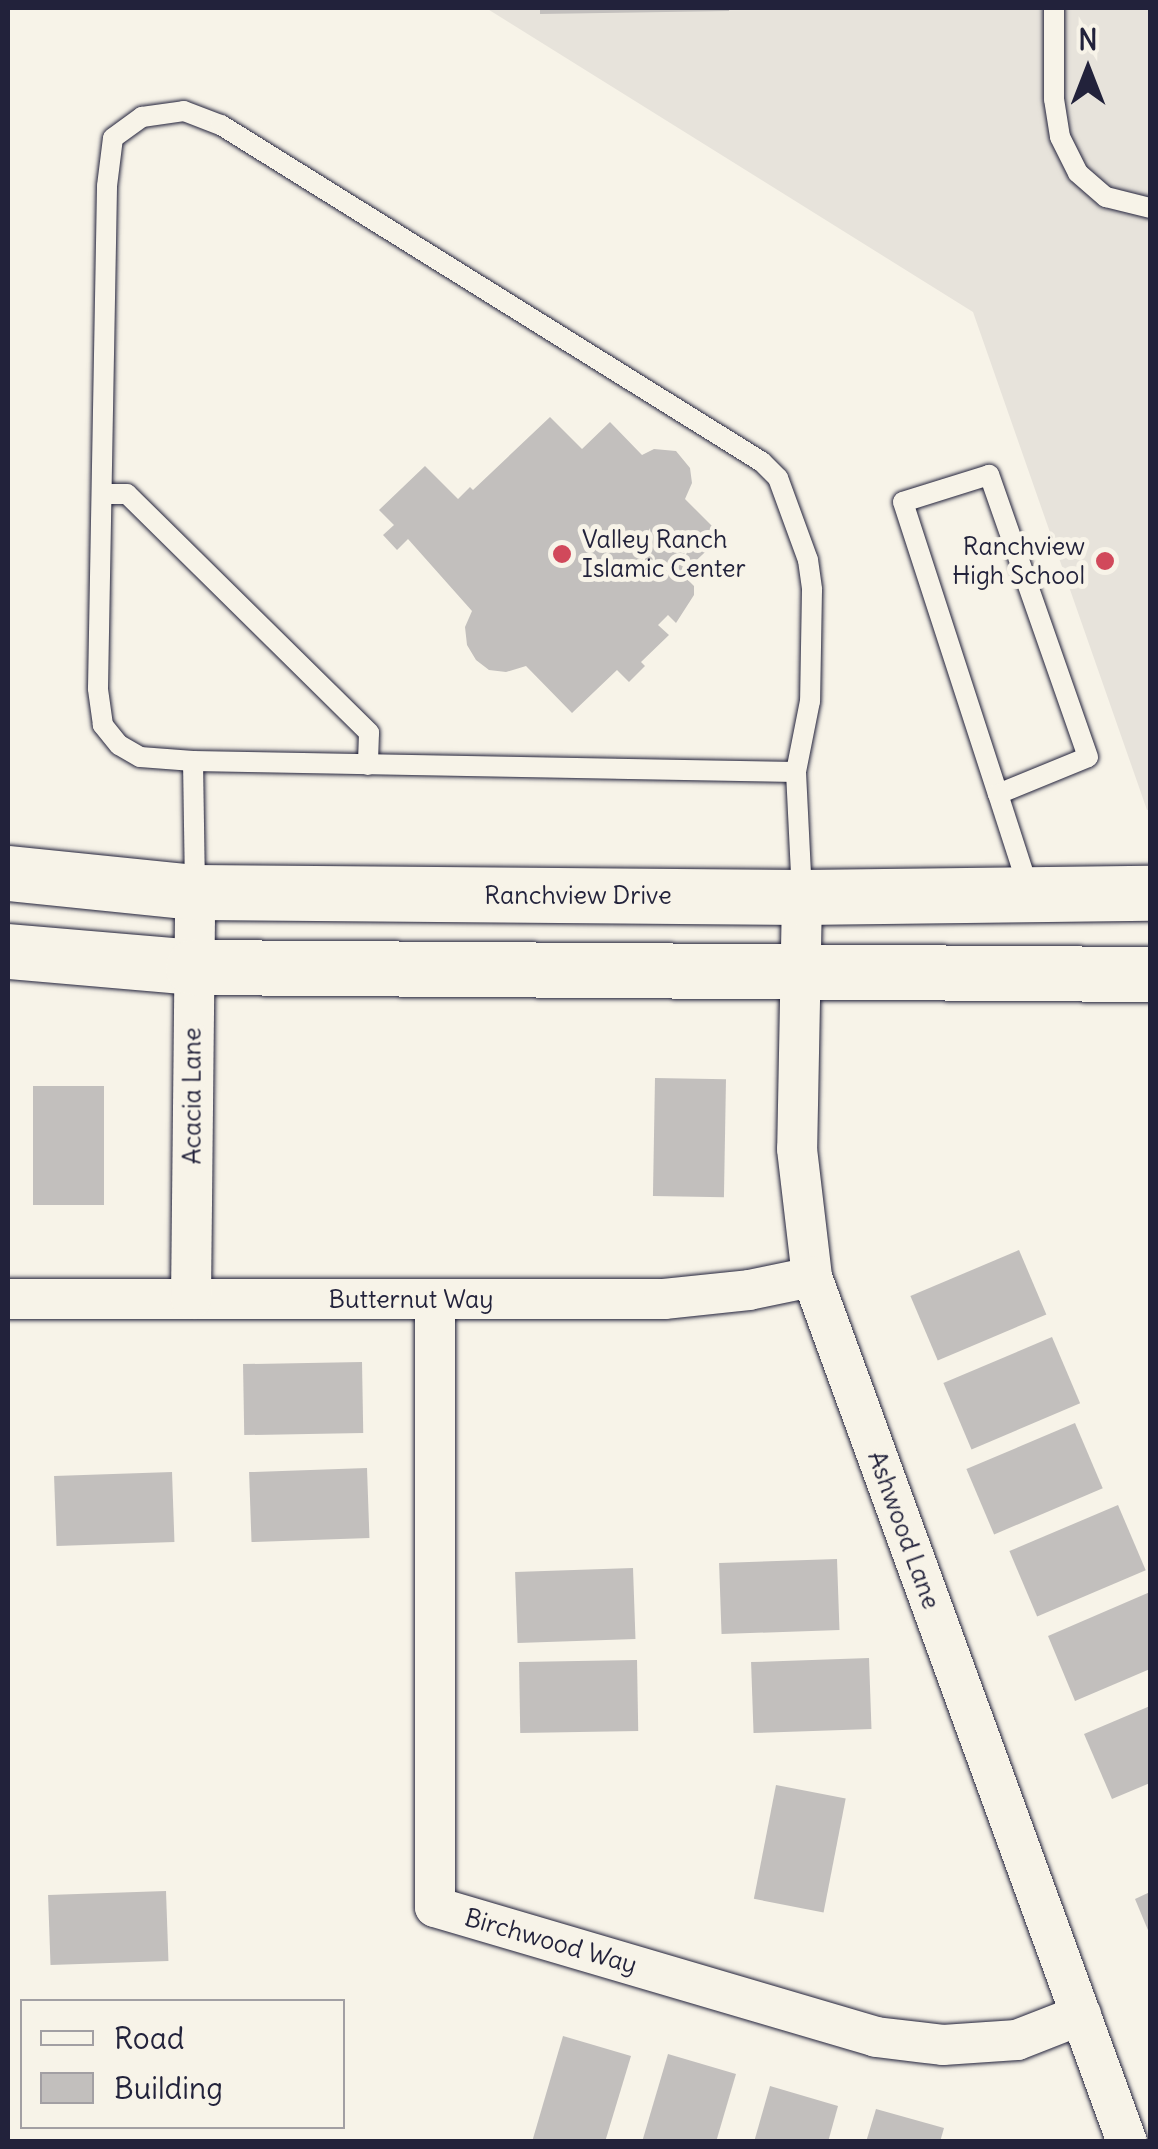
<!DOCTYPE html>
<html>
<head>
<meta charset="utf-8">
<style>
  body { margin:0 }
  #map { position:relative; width:1158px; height:2149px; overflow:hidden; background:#f7f3e8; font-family:Delius,sans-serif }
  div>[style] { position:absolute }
  .built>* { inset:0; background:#e7e3db }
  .building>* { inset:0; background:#c2bfbd; transform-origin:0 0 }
  .roads { filter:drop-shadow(0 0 2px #22223b) drop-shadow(0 0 2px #22223b) }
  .lane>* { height:20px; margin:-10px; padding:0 10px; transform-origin:10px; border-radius:10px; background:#f7f3e8 }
  .street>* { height:40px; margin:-20px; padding:0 20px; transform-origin:20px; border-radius:20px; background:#f7f3e8 }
  .secondary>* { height:55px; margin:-27.5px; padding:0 27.5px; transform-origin:27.5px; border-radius:27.5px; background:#f7f3e8 }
  .dots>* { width:28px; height:28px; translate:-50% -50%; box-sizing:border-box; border:5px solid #f7f3e8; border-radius:50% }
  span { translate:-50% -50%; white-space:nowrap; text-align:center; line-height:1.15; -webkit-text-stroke:10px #f7f3e8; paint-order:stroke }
  .poi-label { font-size:25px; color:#22223b }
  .left { translate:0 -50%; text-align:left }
  .right { translate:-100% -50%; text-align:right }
  .street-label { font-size:25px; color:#22223b }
  .frame { position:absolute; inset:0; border:10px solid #22223b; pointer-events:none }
  .legend { position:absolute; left:20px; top:1999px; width:325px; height:130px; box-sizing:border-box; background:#f7f3e8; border:2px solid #a29fa3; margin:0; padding:12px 18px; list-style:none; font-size:30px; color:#22223b }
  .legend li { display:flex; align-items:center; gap:20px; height:50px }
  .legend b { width:50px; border:2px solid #a29fa3 }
  .north { position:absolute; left:1038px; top:20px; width:100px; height:100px; -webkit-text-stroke:8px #f7f3e8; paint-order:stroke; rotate:0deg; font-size:28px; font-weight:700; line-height:40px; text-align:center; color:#22223b }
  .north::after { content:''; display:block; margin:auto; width:35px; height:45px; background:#22223b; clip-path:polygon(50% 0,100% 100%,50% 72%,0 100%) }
</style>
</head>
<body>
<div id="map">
  <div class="built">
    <div style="clip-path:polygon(486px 8px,1150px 8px,1150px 810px,1147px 810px,973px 312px)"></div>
  </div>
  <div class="building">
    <div style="clip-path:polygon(540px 8px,729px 8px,729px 11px,540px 14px)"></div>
    <div style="clip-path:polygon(550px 417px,582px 449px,610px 422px,642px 455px,654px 449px,676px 451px,690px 468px,692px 483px,685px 499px,722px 536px,682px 574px,694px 586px,694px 595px,676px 623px,668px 615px,658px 625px,669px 635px,641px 662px,645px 666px,629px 682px,617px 670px,572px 713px,526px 666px,506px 672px,489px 670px,476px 660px,467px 645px,465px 627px,472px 611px,408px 539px,397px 550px,383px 535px,394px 525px,379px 510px,425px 466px,458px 499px,470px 487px,473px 490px)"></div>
    <div style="left:655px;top:1078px;width:71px;height:118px;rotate:1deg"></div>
    <div style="left:33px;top:1086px;width:71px;height:119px"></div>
    <div style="left:1019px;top:1250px;width:70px;height:118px;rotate:67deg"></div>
    <div style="left:1052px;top:1337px;width:72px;height:118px;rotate:67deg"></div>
    <div style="left:362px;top:1362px;width:71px;height:119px;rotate:89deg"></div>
    <div style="left:1075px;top:1423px;width:71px;height:118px;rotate:67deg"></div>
    <div style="left:367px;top:1468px;width:70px;height:118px;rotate:88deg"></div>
    <div style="left:172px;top:1472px;width:70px;height:118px;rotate:88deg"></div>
    <div style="left:1118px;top:1505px;width:71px;height:118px;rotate:67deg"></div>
    <div style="left:837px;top:1559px;width:71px;height:118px;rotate:88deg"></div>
    <div style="left:633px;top:1568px;width:71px;height:118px;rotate:88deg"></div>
    <div style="clip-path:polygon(1150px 1592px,1150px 1669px,1075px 1701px,1048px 1636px)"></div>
    <div style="left:869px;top:1658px;width:71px;height:118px;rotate:88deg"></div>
    <div style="left:637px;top:1660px;width:71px;height:118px;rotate:89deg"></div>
    <div style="clip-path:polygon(1150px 1706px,1150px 1783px,1112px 1799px,1084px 1734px)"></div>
    <div style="left:776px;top:1785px;width:71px;height:116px;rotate:11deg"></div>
    <div style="left:166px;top:1891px;width:70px;height:118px;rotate:88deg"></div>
    <div style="clip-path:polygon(1150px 1892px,1150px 1935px,1135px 1899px)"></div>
    <div style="clip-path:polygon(563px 2036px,631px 2056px,605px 2142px,532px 2142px)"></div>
    <div style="clip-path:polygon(668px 2054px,736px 2074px,716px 2142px,642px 2142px)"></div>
    <div style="clip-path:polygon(770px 2086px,838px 2106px,828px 2142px,754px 2142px)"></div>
    <div style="clip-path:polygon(876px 2109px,944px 2128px,940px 2142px,866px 2142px)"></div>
  </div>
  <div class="roads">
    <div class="lane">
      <div style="left:1054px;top:8px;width:91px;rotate:90deg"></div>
      <div style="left:1054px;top:99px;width:38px;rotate:81deg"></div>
      <div style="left:1060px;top:137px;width:40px;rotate:63.4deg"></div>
      <div style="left:1078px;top:173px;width:37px;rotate:41deg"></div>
      <div style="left:1106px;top:197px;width:45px;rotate:14deg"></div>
      <div style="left:102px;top:494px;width:25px"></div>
      <div style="left:127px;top:494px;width:340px;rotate:44.6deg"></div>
      <div style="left:369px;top:733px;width:32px;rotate:92deg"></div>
      <div style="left:193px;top:761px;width:129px;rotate:89.1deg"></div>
      <div style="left:796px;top:772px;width:603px;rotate:-178.95deg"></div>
      <div style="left:193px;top:761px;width:53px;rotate:-175.7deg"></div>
      <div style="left:140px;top:757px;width:24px;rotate:-150deg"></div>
      <div style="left:119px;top:745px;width:26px;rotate:-129deg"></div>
      <div style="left:103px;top:725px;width:37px;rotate:-98deg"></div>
      <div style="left:98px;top:688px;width:502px;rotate:-88.97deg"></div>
      <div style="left:107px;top:186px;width:48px;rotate:-82.9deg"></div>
      <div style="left:113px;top:138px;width:36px;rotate:-36deg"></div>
      <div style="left:142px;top:117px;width:42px;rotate:-8.1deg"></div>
      <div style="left:184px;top:111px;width:40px;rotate:21deg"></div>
      <div style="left:221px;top:125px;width:637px;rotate:31.92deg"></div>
      <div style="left:762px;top:462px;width:23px;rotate:45deg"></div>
      <div style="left:778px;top:478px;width:87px;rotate:69.9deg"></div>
      <div style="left:808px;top:560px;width:30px;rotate:82deg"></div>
      <div style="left:812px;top:590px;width:111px;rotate:91deg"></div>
      <div style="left:810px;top:701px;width:72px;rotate:101.2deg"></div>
      <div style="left:796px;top:772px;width:123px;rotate:87.2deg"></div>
      <div style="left:998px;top:794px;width:97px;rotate:-22.3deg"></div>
      <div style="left:1088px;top:757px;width:299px;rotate:-109.3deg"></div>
      <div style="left:989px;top:475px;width:90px;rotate:162.6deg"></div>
      <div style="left:903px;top:502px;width:307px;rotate:72deg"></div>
      <div style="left:998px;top:794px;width:104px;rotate:72.1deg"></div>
    </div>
    <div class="street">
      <div style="left:802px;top:897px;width:252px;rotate:91.1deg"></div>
      <div style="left:797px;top:1149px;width:129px;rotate:83.3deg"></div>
      <div style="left:812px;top:1277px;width:921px;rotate:69.99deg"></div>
      <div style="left:8px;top:1299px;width:656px"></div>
      <div style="left:664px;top:1299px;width:85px;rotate:-6deg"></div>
      <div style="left:749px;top:1290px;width:64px;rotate:-11.7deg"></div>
      <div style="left:191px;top:1299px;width:407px;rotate:-89.4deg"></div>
      <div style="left:435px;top:1299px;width:608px;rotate:90deg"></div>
      <div style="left:435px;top:1907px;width:460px;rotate:16.4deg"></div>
      <div style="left:876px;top:2037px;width:67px;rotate:6.8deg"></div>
      <div style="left:943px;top:2045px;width:74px;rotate:-3.9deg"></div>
      <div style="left:1017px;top:2040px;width:69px;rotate:-21.3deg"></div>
    </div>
    <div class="secondary">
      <div style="left:8px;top:873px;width:188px;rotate:5.8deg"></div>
      <div style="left:195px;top:892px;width:607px;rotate:0.47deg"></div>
      <div style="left:802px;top:897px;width:348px;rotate:-0.7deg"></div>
      <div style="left:8px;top:951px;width:186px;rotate:4.9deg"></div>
      <div style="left:193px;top:967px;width:957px;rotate:0.42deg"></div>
    </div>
  </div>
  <div class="dots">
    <div style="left:562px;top:554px;background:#d1495b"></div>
    <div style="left:1105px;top:561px;background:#d1495b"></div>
  </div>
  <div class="poi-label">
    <span class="left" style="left:582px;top:554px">Valley Ranch<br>Islamic Center</span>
    <span class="right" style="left:1085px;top:561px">Ranchview<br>High School</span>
  </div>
  <div class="street-label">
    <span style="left:578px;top:895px">Ranchview Drive</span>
    <span style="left:192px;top:1096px;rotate:-90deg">Acacia Lane</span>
    <span style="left:411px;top:1299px">Butternut Way</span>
    <span style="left:904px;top:1530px;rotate:70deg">Ashwood Lane</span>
    <span style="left:551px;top:1941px;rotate:16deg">Birchwood Way</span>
  </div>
  <div class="frame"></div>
  <ul class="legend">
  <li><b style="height:12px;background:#f7f3e8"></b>Road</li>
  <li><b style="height:28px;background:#c2bfbd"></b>Building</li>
  </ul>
  <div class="north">N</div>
</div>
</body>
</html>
